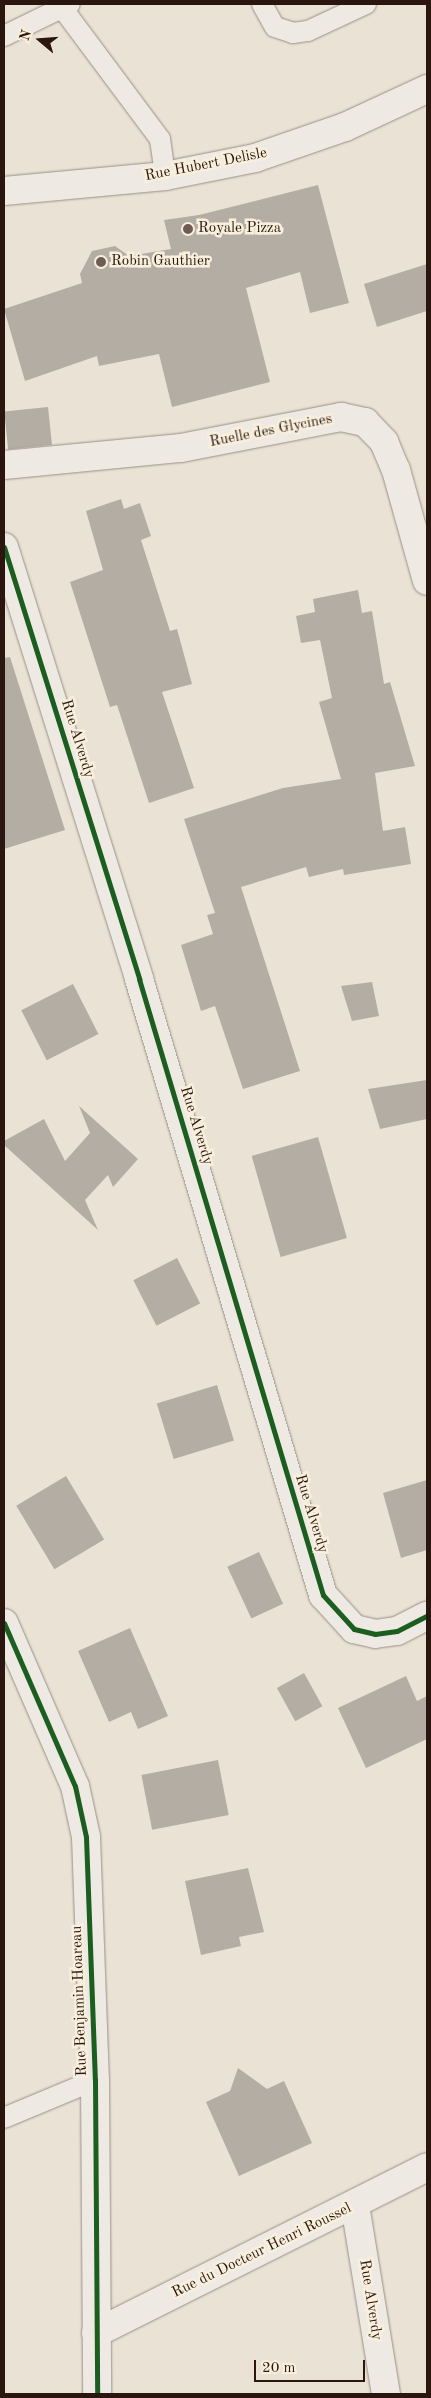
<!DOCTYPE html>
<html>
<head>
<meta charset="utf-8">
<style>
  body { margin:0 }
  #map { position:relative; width:431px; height:2398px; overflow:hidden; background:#eae2d4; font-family:"Old Standard TT",serif }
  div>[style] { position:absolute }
  .building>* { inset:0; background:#b4ada4; transform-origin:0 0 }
  .roads { filter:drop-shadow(0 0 1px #979087) drop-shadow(0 0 1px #979087) }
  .lane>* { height:20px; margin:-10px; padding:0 10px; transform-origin:10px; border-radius:10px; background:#eeeae3 }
  .street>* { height:28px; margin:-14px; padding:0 14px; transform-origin:14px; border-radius:14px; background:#eeeae3 }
  .secondary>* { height:28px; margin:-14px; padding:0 14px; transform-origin:14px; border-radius:14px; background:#eeeae3 }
  .cycleway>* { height:5px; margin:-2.5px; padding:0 2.5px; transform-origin:2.5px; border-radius:2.5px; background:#1b5e20 }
  .dots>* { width:14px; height:14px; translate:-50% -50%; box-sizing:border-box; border:2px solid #f8efdd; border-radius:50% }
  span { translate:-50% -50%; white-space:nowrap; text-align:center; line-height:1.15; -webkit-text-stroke:5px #f8efdd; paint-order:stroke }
  .street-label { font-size:15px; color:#2b160f }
  .poi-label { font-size:15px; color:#2b160f }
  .left { translate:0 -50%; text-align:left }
  .frame { position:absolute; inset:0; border:5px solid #2b160f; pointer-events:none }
  .north { position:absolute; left:15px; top:15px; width:50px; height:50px; -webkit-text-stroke:4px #f8efdd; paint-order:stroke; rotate:288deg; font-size:14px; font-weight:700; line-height:20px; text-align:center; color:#2b160f }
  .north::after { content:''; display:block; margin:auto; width:18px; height:22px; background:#2b160f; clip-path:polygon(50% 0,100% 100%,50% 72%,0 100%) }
  .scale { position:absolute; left:254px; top:2360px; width:111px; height:22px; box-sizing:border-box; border:2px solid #2b160f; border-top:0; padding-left:6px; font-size:15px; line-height:18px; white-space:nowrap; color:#2b160f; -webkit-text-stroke:4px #f8efdd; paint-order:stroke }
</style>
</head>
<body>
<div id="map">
  <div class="building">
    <div style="clip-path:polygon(318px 185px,349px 303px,310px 313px,300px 272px,246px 288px,270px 382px,172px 407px,159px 354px,99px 366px,97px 356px,25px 381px,4px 309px,82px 283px,80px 274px,92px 251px,115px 246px,129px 256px,171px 249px,164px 220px,199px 215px)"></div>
    <div style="clip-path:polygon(427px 264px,427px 311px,377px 327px,364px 284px)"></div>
    <div style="left:48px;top:407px;width:38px;height:44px;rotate:84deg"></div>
    <div style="clip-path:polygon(121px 499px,124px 509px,140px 503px,151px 536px,141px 540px,170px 631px,177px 629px,192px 684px,162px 692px,194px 788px,149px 803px,117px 705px,110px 707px,70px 582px,103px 570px,86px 511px)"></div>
    <div style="clip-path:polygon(358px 590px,362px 613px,372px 611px,384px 684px,390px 682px,415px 766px,375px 773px,383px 831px,405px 827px,411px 864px,344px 875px,343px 869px,309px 877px,306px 867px,241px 887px,300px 1071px,243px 1089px,215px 1006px,201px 1011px,181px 945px,213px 934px,207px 915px,215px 913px,184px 819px,283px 788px,341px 779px,319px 702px,332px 698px,320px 640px,301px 643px,296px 616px,315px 612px,313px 599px)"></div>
    <div style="clip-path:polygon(10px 657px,65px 830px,4px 849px,4px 658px)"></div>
    <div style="clip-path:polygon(372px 982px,379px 1016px,352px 1021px,341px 986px)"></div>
    <div style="left:73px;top:984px;width:56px;height:58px;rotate:63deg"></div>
    <div style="clip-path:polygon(427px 1080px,427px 1119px,380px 1129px,368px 1089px)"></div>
    <div style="clip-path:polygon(79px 1106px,138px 1159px,113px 1187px,108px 1175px,85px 1200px,98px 1230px,4px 1145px,4px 1141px,44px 1119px,65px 1161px,90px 1133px)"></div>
    <div style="left:318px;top:1137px;width:105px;height:69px;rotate:74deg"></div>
    <div style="left:177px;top:1258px;width:51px;height:49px;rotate:63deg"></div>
    <div style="left:217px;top:1385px;width:58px;height:63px;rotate:73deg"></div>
    <div style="left:66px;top:1476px;width:74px;height:58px;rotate:59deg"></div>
    <div style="clip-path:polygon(427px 1480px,427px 1550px,401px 1558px,383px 1493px)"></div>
    <div style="left:259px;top:1552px;width:57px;height:35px;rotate:65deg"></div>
    <div style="clip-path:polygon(130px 1628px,168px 1716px,138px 1729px,131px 1712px,109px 1722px,78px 1651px)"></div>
    <div style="left:304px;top:1673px;width:38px;height:31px;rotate:61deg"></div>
    <div style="clip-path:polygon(406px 1676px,417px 1701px,427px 1696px,427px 1739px,366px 1768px,338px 1708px)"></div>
    <div style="left:218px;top:1760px;width:56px;height:78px;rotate:79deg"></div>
    <div style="clip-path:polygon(248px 1868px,264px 1932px,239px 1937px,241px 1946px,201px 1955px,185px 1881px)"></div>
    <div style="clip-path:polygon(238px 2068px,267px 2089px,284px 2081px,312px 2143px,239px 2176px,206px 2102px,230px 2091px)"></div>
  </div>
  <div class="roads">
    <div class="lane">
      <div style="left:262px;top:4px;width:26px;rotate:61deg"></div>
      <div style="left:275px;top:27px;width:19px;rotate:18deg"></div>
      <div style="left:293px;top:33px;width:15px;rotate:-8deg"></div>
      <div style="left:308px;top:31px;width:64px;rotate:-25deg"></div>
      <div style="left:63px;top:9px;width:162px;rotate:53.3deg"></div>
      <div style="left:160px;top:139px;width:37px;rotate:82deg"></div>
      <div style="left:4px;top:36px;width:73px;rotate:-25.9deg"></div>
      <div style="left:4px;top:2118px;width:99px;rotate:-22.7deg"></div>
    </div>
    <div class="street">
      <div style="left:4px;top:465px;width:178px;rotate:-5.5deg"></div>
      <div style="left:181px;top:448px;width:163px;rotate:-11deg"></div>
      <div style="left:341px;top:417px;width:25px;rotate:12deg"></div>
      <div style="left:365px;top:422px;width:28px;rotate:46deg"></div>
      <div style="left:384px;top:442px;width:30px;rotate:67deg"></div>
      <div style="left:396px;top:470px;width:115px;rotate:74.4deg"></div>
      <div style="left:4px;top:547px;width:453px;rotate:72.6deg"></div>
      <div style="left:139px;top:979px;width:643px;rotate:73.37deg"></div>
      <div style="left:323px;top:1595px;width:46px;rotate:47.6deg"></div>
      <div style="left:354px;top:1629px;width:22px;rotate:13deg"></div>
      <div style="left:375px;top:1634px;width:22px;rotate:-8deg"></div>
      <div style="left:397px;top:1631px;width:34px;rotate:-27deg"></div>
      <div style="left:4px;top:1623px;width:178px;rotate:66.5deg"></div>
      <div style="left:75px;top:1786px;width:52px;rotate:77.8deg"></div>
      <div style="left:86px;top:1837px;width:243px;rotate:87.9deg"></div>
      <div style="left:95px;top:2080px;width:314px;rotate:89.6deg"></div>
      <div style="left:355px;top:2205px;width:192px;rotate:80.7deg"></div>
      <div style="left:96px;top:2333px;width:370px;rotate:-26.6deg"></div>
    </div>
    <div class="secondary">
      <div style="left:4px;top:191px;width:162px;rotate:-5.3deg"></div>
      <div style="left:165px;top:176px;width:92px;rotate:-11.3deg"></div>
      <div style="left:255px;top:158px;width:95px;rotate:-19deg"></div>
      <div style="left:345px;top:127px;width:90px;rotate:-24.9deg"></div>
    </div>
  </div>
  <div class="cycleway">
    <div style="left:4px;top:547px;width:453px;rotate:72.6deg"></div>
    <div style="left:139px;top:979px;width:643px;rotate:73.37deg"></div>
    <div style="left:323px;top:1595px;width:46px;rotate:47.6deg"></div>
    <div style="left:354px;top:1629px;width:22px;rotate:13deg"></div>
    <div style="left:375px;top:1634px;width:22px;rotate:-8deg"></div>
    <div style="left:397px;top:1631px;width:34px;rotate:-27deg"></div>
    <div style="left:4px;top:1623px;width:178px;rotate:66.5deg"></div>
    <div style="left:75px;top:1786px;width:52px;rotate:77.8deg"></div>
    <div style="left:86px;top:1837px;width:243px;rotate:87.9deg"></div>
    <div style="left:95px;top:2080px;width:314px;rotate:89.6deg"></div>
  </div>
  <div class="dots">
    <div style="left:188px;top:229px;background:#6e5d54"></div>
    <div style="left:101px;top:262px;background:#6e5d54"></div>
  </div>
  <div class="street-label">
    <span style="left:206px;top:165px;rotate:-11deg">Rue Hubert Delisle</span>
    <span style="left:271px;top:431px;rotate:-11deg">Ruelle des Glycines</span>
    <span style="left:77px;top:739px;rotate:73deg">Rue Alverdy</span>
    <span style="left:196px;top:1126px;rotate:73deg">Rue Alverdy</span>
    <span style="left:311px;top:1514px;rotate:73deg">Rue Alverdy</span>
    <span style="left:80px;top:2001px;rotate:-92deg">Rue Benjamin Hoareau</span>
    <span style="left:262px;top:2251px;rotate:-26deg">Rue du Docteur Henri Roussel</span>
    <span style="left:370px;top:2300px;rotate:81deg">Rue Alverdy</span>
  </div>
  <div class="poi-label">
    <span class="left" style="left:198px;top:229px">Royale Pizza</span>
    <span class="left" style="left:111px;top:262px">Robin Gauthier</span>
  </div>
  <div class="frame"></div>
  <div class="north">N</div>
  <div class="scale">20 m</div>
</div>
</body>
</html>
